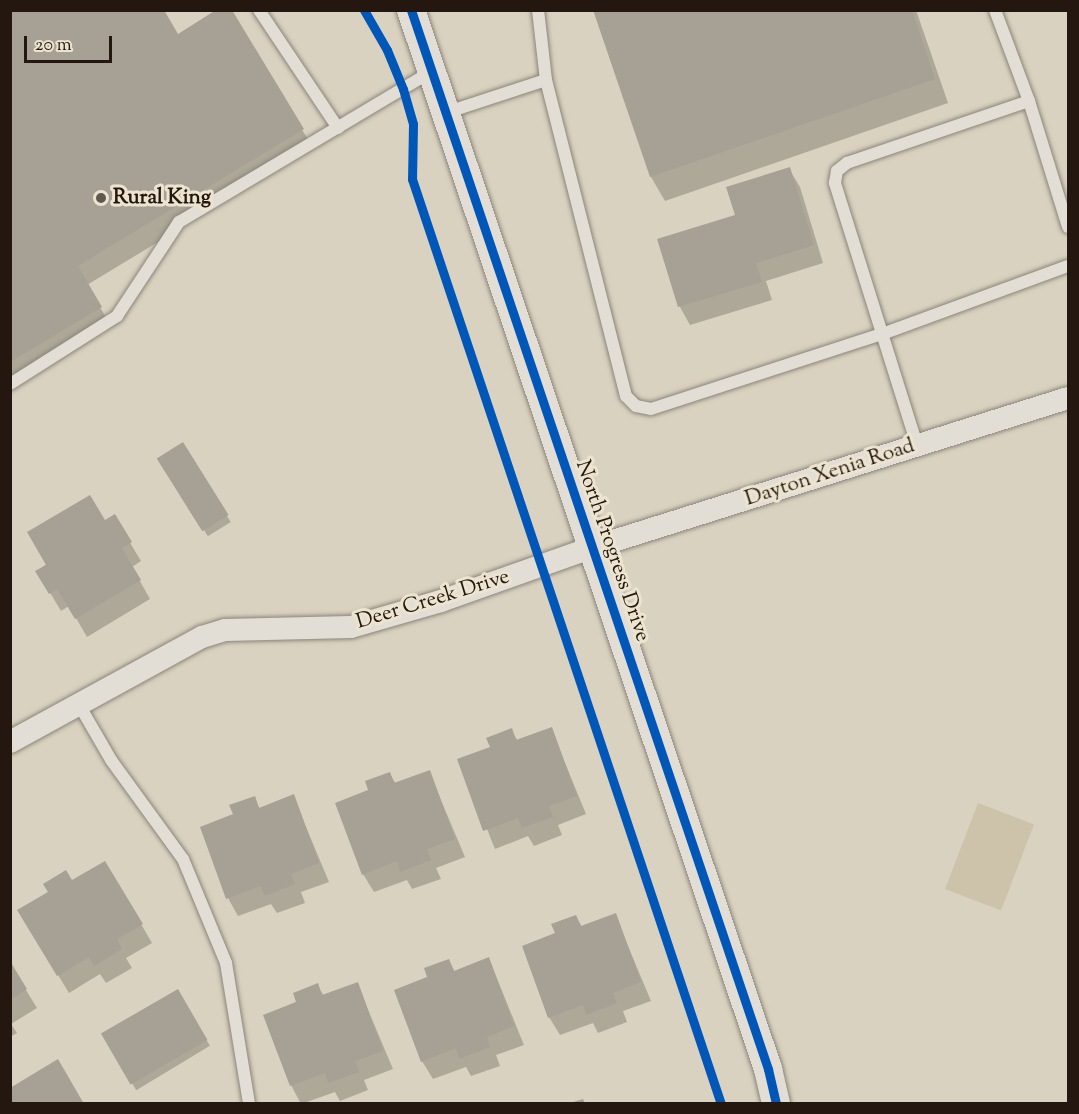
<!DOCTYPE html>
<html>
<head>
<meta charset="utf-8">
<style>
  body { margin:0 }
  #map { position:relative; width:1079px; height:1114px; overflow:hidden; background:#dad2c0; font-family:"Sorts Mill Goudy",serif }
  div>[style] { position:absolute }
  .green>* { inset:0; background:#cdc3ab; transform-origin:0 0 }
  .shadow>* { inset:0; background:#0003; transform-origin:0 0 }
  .building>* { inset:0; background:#a6a095; transform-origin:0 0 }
  .roads { filter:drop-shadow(0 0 2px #8b857a) drop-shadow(0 0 2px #8b857a) }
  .service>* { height:12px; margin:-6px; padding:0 6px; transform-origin:6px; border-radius:6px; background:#e2ded5 }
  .minor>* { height:22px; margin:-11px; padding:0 11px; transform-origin:11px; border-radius:11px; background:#e2ded5 }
  .tertiary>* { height:28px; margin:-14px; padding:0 14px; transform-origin:14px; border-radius:14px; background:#e2ded5 }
  .cycleway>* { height:9px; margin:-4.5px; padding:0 4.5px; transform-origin:4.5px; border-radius:4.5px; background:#0057b8 }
  .dots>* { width:16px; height:16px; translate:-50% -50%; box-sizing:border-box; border:3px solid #ede4d0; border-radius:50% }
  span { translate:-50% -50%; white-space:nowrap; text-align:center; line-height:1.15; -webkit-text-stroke:6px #ede4d0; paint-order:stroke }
  .poi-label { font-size:21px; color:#23170f; font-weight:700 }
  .left { translate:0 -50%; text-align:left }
  .street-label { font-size:21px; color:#23170f }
  .frame { position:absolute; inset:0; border:12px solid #23170f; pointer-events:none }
  .scale { position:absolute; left:24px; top:36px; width:88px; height:27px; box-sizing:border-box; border:3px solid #23170f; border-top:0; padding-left:8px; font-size:18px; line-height:21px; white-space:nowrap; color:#23170f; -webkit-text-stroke:4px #ede4d0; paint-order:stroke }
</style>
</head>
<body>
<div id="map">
  <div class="green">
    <div style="left:978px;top:803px;width:60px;height:92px;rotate:21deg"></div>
  </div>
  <div class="shadow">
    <div style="clip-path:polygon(10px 10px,177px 36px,231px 10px,313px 148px,87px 285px,111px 326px,10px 387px)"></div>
    <div style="clip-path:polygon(594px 10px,916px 10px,948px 103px,665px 201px,651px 177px)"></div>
    <div style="clip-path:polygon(789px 169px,800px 187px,823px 263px,766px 281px,772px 300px,690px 325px,680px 307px,659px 240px,737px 216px)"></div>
    <div style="left:182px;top:444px;width:92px;height:27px;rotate:58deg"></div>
    <div style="clip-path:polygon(114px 516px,141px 561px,132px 567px,150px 599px,87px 637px,69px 606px,61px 611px,37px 571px)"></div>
    <div style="clip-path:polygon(551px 729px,586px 814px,558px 825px,562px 835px,534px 846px,528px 836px,495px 849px,459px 760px,492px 748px,511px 730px,518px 741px)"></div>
    <div style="clip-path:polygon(429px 772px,465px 857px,436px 868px,441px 879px,412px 889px,407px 880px,374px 892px,363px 874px,370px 791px,390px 774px,396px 784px)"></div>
    <div style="clip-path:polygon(293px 796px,329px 882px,301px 892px,305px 903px,277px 913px,271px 904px,238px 916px,228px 898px,235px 815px,254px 798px,260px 809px)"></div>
    <div style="clip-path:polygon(72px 882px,141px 924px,152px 943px,126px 958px,132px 968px,106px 983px,100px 974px,69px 993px,30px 929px)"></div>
    <div style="clip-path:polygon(615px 915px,651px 1001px,623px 1011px,627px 1022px,598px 1033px,593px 1023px,560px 1035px,549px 1017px,557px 934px,576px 917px,582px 927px)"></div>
    <div style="clip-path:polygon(489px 959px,524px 1045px,496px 1055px,500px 1066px,471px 1076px,466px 1067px,433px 1079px,422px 1061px,429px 978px,449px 961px,455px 972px)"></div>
    <div style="clip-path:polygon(10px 964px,37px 1008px,11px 1024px,17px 1033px,10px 1037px)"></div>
    <div style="clip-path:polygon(357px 984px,393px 1069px,364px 1080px,368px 1090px,340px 1101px,335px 1092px,301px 1104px,291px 1085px,298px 1003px,317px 985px,324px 996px)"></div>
    <div style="left:177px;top:991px;width:64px;height:86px;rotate:59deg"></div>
  </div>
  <div class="building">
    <div style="clip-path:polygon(10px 10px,164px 10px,178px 34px,216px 10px,232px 10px,304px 129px,78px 266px,102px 307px,10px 362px)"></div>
    <div style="clip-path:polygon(593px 10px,912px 10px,935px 79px,650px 177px)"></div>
    <div style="clip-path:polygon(790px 167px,814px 245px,756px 263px,762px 282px,678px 307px,657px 239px,735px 215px,726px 187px)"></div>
    <div style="left:183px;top:442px;width:86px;height:31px;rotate:58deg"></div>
    <div style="clip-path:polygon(90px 495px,105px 520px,115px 514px,132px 542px,122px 548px,141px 580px,75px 619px,57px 589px,49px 594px,35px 571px,46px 565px,27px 532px)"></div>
    <div style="clip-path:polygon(552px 727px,577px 796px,549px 806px,553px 817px,522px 828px,518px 818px,483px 831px,457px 759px,490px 747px,486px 738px,512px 728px,516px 740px)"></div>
    <div style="clip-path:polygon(430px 770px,455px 839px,427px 849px,431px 860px,400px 872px,397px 861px,362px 875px,335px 803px,368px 790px,365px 781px,390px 772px,394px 783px)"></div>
    <div style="clip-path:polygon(294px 794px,319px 863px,291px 874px,295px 884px,265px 896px,261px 886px,226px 899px,200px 827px,233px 814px,229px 805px,255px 796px,259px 808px)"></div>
    <div style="clip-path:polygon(105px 861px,143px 924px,117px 939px,122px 949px,94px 966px,89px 957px,57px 976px,17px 910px,48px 892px,43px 884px,66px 870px,72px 880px)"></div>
    <div style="clip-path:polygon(616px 913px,641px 982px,613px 993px,617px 1003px,586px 1015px,583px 1005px,548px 1018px,522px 946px,555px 933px,551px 924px,576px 915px,581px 926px)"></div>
    <div style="clip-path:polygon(489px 957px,514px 1026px,487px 1037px,490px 1047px,459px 1059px,456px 1048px,421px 1062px,394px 990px,427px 977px,424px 968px,449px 959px,454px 971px)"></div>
    <div style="clip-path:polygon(10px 961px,27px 989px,10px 1000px)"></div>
    <div style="clip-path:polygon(358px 982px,383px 1051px,355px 1061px,359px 1072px,328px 1083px,325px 1073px,290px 1086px,263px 1015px,296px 1002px,293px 993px,318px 983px,322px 995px)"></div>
    <div style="left:178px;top:989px;width:59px;height:89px;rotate:60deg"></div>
    <div style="clip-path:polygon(58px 1059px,84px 1104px,10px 1104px,10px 1088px)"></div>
    <div style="clip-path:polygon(583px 1099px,585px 1104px,571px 1104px,570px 1103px)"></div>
  </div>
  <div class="roads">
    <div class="service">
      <div style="left:259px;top:10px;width:142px;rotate:56.2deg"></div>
      <div style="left:538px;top:10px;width:70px;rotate:83.5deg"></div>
      <div style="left:995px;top:10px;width:97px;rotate:69.5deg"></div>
      <div style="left:445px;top:113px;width:106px;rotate:-18.1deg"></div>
      <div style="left:546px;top:80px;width:326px;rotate:75.8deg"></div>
      <div style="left:626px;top:396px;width:14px;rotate:45deg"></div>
      <div style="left:636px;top:406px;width:15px;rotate:11deg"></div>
      <div style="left:651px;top:409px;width:243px;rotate:-18deg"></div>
      <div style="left:882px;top:334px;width:198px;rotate:-20.1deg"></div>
      <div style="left:10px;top:384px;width:127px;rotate:-32.4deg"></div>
      <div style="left:117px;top:316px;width:113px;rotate:-56.6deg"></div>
      <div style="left:179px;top:222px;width:293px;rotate:-30.8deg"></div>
      <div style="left:917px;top:445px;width:275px;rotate:-107.4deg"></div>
      <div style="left:835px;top:183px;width:12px;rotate:-81deg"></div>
      <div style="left:837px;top:171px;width:13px;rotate:-39deg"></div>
      <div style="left:847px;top:163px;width:192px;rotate:-18.8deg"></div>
      <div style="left:1029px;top:101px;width:132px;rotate:72.8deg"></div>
      <div style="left:78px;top:703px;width:66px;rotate:59.9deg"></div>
      <div style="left:111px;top:760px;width:122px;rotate:54deg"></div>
      <div style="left:183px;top:859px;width:113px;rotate:67.5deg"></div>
      <div style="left:226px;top:963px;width:143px;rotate:80.7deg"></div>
    </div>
    <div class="minor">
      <div style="left:10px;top:742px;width:219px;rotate:-28.7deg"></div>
      <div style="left:202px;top:637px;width:24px;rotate:-17deg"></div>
      <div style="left:225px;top:630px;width:126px;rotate:-1.4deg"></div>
      <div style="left:351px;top:627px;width:94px;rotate:-16.1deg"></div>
      <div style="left:441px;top:601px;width:159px;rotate:-19.5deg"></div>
      <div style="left:591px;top:548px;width:500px;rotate:-17.46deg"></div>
    </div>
    <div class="tertiary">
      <div style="left:411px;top:10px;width:1118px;rotate:71.37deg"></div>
      <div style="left:768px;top:1069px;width:36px;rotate:77deg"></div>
    </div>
  </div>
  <div class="cycleway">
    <div style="left:364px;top:10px;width:46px;rotate:60.1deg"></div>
    <div style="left:387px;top:50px;width:42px;rotate:67.7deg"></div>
    <div style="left:403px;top:89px;width:36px;rotate:74deg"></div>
    <div style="left:413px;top:124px;width:55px;rotate:91deg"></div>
    <div style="left:412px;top:179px;width:975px;rotate:71.53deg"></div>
    <div style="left:411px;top:10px;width:1118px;rotate:71.37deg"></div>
    <div style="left:768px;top:1069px;width:36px;rotate:77deg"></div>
  </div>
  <div class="dots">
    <div style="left:101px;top:198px;background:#63584d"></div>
  </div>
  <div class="poi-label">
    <span class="left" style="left:113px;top:198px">Rural King</span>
  </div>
  <div class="street-label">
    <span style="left:830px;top:473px;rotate:-18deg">Dayton Xenia Road</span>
    <span style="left:612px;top:551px;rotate:71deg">North Progress Drive</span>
    <span style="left:433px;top:600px;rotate:-17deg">Deer Creek Drive</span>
  </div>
  <div class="frame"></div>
  <div class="scale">20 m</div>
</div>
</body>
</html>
